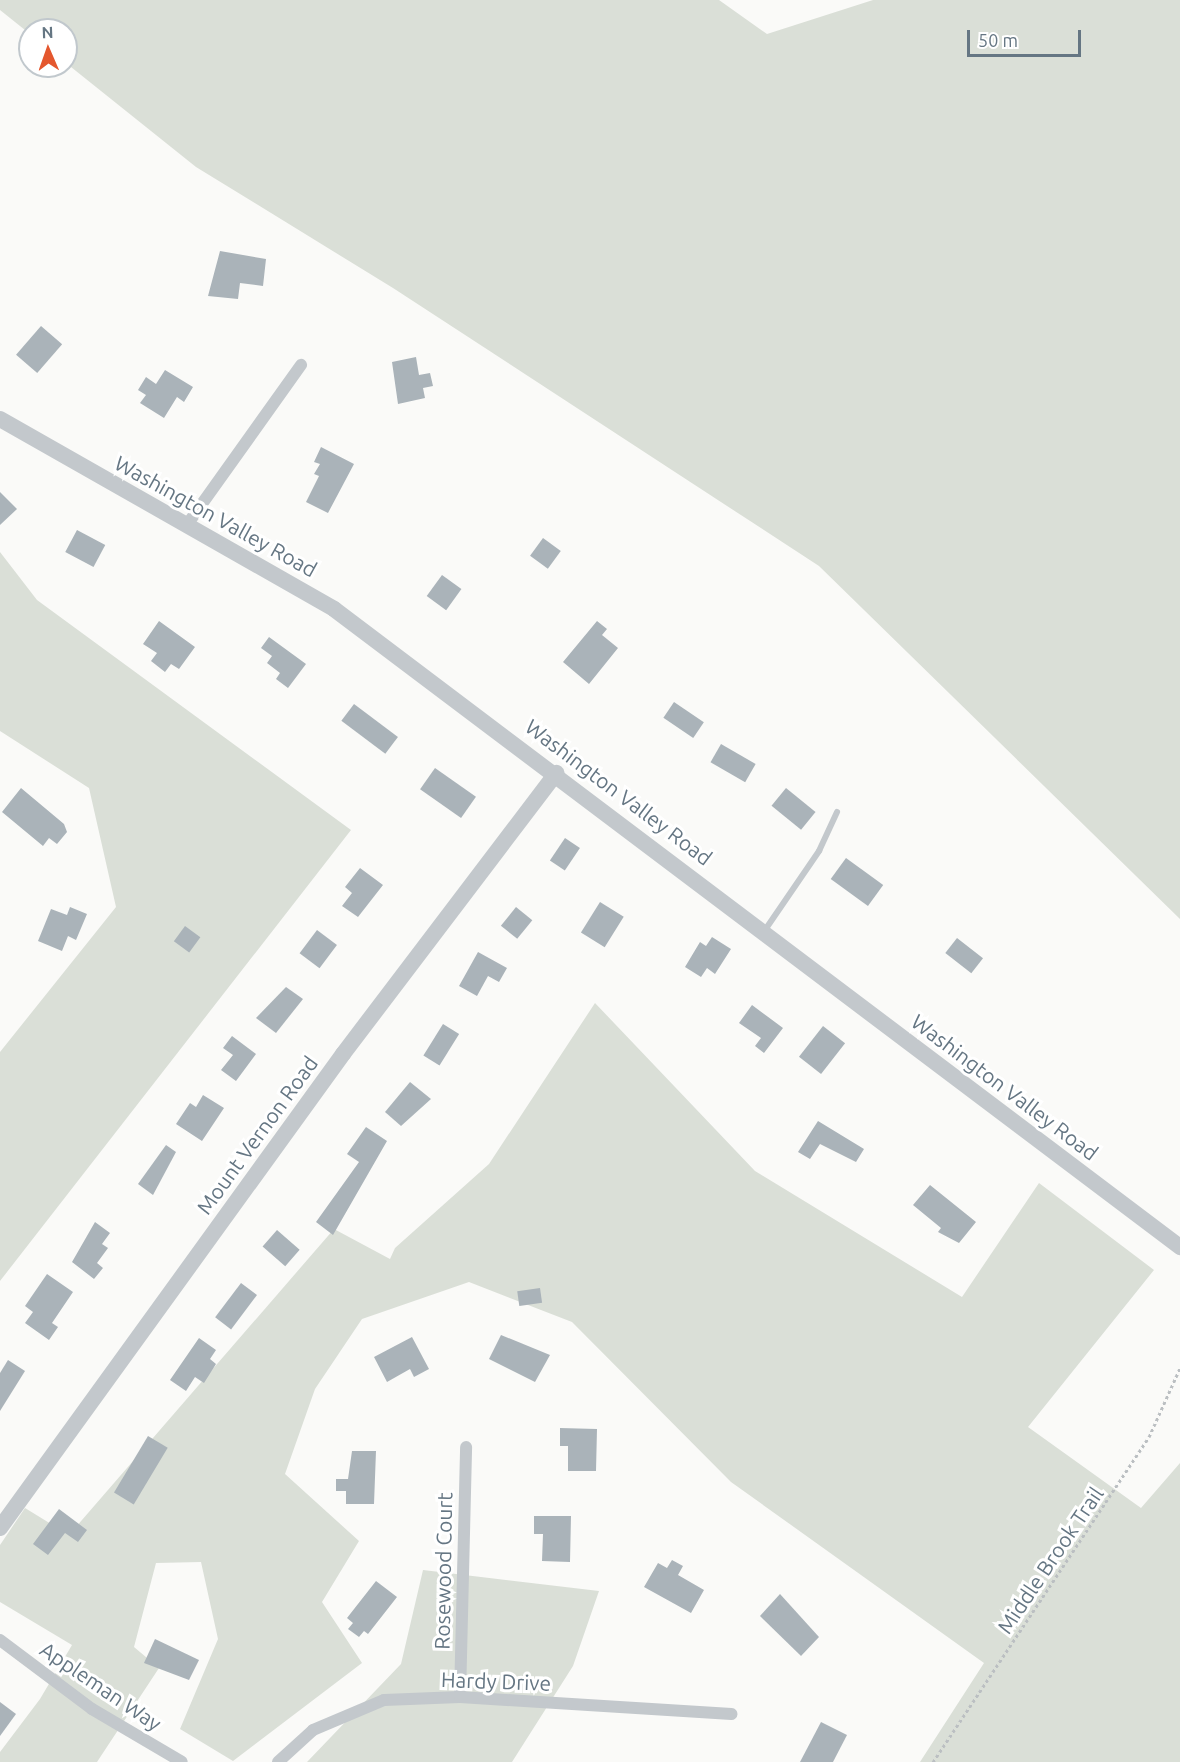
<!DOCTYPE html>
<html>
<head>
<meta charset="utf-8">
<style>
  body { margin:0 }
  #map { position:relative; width:1180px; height:1762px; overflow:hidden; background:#fafaf8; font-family:Ubuntu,sans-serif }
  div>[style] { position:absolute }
  .green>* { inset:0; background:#dadfd7 }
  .building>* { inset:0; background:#aab3b9; transform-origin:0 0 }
  .path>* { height:3px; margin-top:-1.5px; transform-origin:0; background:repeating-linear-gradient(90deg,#bbbfc2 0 3px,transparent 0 6px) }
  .service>* { height:6px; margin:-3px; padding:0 3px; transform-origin:3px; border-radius:3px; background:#c3c8cc }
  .minor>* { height:12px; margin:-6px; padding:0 6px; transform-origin:6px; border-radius:6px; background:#c3c8cc }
  .tertiary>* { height:16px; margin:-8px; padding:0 8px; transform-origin:8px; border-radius:8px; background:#c3c8cc }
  span { translate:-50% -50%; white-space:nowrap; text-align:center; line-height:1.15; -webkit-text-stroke:6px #fff; paint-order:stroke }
  .street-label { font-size:21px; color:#657683 }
  .north { position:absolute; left:18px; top:18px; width:60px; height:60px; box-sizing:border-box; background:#fff; border:2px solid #c1c8cd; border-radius:50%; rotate:358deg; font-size:16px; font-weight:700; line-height:24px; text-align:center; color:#657683 }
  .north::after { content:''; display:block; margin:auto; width:21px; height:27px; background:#e4572e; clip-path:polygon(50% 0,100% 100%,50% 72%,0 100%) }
  .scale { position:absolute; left:967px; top:30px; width:114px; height:27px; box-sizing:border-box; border:3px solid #657683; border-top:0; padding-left:8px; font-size:18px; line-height:21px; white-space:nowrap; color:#657683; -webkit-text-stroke:4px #fff; paint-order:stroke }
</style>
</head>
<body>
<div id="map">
  <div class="green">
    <div style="clip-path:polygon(0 0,719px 0,767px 34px,873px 0,1180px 0,1180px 919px,819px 566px,393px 288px,196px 167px,66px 63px,66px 30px,30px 34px,0 10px)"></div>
    <div style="clip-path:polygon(0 552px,37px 600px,351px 830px,0 1281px,0 1052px,116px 907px,89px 788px,0 731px)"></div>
    <div style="clip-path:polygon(595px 1003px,755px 1171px,962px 1297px,1039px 1183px,1154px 1270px,1028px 1427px,1141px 1508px,1180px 1463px,1180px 1762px,920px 1762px,984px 1663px,731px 1482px,572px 1322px,469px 1282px,362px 1319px,315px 1389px,285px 1474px,359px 1541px,322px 1602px,362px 1663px,233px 1761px,180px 1729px,218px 1639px,201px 1562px,156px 1563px,134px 1647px,159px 1668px,97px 1762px,0 1762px,0 1752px,40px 1699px,72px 1645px,0 1602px,0 1545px,25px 1508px,69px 1535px,334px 1229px,390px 1259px,395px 1248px,489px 1164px)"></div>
    <div style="clip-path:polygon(423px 1570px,599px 1591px,573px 1666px,512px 1762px,307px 1762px,401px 1664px)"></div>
  </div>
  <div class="building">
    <div style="clip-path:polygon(220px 251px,266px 259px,263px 286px,240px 283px,238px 299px,208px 296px)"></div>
    <div style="left:41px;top:326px;width:28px;height:38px;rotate:41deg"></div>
    <div style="clip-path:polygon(416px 357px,419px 375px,430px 373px,433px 386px,423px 388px,425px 398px,398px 404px,392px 362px)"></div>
    <div style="clip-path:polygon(165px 370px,193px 387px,184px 402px,177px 397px,164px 418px,140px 403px,146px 395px,138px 390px,146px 377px,156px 384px)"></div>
    <div style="clip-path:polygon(321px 447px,354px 464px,328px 513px,306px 502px,319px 476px,314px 474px,320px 464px,314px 462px)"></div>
    <div style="clip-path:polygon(0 492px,17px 509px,0 525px)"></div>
    <div style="left:77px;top:530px;width:32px;height:25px;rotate:28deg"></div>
    <div style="left:543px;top:538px;width:22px;height:22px;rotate:36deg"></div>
    <div style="left:442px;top:575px;width:24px;height:26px;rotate:36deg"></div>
    <div style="clip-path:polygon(159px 621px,195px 647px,179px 669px,171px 664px,165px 672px,151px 661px,157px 653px,143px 644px)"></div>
    <div style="clip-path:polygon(597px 621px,607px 629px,602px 635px,618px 648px,589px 684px,563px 662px)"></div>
    <div style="clip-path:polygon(269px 637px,306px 664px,288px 688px,276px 679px,280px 673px,267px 663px,272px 656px,261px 648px)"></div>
    <div style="left:674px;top:702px;width:36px;height:19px;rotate:34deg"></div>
    <div style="left:354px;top:704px;width:55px;height:21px;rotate:37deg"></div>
    <div style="left:721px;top:744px;width:40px;height:21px;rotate:30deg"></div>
    <div style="left:435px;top:768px;width:50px;height:26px;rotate:35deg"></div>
    <div style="clip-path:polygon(21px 788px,64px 824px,67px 832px,57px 844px,49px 838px,43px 846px,2px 812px)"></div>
    <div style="left:786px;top:788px;width:38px;height:23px;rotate:39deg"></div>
    <div style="left:565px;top:838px;width:18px;height:27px;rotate:34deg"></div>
    <div style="left:846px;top:858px;width:46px;height:26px;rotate:36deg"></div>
    <div style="clip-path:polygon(360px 868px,383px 885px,358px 917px,342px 906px,352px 893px,345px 887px)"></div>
    <div style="left:600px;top:902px;width:28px;height:36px;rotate:32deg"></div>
    <div style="clip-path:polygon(70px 907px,87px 914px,76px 940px,68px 936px,62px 951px,38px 941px,51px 909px,67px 915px)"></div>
    <div style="left:516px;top:907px;width:21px;height:24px;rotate:39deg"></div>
    <div style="left:185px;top:926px;width:19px;height:19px;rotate:36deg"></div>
    <div style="left:317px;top:930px;width:25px;height:29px;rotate:37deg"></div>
    <div style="clip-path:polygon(712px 937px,731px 949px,715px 974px,707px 968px,701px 977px,685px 967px,700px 942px,706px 946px)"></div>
    <div style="left:957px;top:938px;width:33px;height:19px;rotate:38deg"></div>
    <div style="clip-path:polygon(478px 952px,507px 968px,499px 982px,488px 976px,477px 996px,459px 986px)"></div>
    <div style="clip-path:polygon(286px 987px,303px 999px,276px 1033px,256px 1018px)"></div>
    <div style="clip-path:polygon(752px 1005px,783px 1028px,764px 1053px,755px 1046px,761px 1038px,739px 1023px)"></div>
    <div style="left:443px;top:1024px;width:19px;height:37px;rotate:32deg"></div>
    <div style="left:823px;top:1026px;width:28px;height:39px;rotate:38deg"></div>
    <div style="clip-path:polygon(232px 1036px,256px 1054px,236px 1081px,221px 1070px,233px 1055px,223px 1048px)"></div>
    <div style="clip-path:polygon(410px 1082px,431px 1099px,401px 1126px,385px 1112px)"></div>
    <div style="clip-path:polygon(203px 1095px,224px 1108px,202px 1141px,176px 1124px,190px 1103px,196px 1107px)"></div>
    <div style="clip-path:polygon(818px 1121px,864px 1149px,856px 1162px,820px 1144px,810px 1159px,798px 1152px)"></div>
    <div style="clip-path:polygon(366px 1127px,387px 1141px,333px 1235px,316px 1222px,359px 1162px,347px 1154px)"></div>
    <div style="clip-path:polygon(166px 1145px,176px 1152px,153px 1195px,138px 1184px)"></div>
    <div style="clip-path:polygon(930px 1185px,976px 1222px,959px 1243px,938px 1232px,941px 1228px,913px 1205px)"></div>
    <div style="clip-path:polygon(95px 1222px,110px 1233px,102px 1244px,108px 1248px,97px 1263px,103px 1268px,94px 1279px,72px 1262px)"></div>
    <div style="left:277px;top:1230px;width:30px;height:22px;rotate:41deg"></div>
    <div style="clip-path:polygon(47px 1274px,73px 1292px,52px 1323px,58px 1327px,49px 1340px,25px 1323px,33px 1312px,25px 1306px)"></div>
    <div style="left:241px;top:1283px;width:20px;height:43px;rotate:37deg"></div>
    <div style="left:540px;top:1288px;width:15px;height:23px;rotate:82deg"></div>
    <div style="clip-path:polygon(501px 1335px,550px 1355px,535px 1382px,489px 1359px)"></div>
    <div style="clip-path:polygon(412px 1337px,429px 1369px,414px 1377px,410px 1369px,387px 1382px,374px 1357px)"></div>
    <div style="clip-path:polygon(199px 1338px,216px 1350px,210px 1359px,216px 1364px,204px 1383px,195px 1377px,186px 1391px,170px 1380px)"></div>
    <div style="clip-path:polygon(8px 1360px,25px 1371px,0 1411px,0 1373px)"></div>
    <div style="clip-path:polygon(560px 1428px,597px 1429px,596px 1471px,568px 1471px,568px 1446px,560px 1446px)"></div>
    <div style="left:148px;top:1436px;width:23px;height:66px;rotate:31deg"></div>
    <div style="clip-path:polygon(352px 1451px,376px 1451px,374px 1504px,346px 1504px,346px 1491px,336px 1491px,336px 1479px,348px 1479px)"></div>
    <div style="clip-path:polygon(59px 1509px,87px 1530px,78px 1542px,65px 1533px,48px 1555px,33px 1544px)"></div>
    <div style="clip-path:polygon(534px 1516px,571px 1516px,570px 1562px,542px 1561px,543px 1534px,534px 1534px)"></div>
    <div style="clip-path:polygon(672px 1560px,683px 1566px,678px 1575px,704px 1590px,691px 1613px,644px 1587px,658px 1563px,667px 1568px)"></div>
    <div style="clip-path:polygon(376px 1581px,397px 1597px,368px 1634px,364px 1631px,359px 1637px,348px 1629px,353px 1623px,347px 1618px)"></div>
    <div style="clip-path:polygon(780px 1594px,819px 1637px,801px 1656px,760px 1616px)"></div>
    <div style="clip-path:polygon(155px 1639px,199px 1660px,189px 1680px,144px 1663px)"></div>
    <div style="clip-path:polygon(0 1702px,16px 1714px,0 1736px)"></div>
    <div style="clip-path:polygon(821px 1722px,847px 1735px,833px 1762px,800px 1762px)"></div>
  </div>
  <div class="path">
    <div style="left:933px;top:1762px;width:390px;rotate:-56.4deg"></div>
    <div style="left:1149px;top:1437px;width:76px;rotate:-65.8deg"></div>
  </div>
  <div class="service">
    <div style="left:765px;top:930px;width:96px;rotate:-55.6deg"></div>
    <div style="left:819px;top:851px;width:43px;rotate:-65.2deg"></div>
  </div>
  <div class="minor">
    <div style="left:189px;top:522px;width:193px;rotate:-54.5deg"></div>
    <div style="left:0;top:1640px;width:115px;rotate:36.9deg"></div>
    <div style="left:92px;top:1709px;width:104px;rotate:30.5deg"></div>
    <div style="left:460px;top:1697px;width:250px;rotate:-88.6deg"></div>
    <div style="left:278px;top:1762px;width:47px;rotate:-42.4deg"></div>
    <div style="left:313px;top:1730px;width:77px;rotate:-22.9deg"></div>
    <div style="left:384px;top:1700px;width:76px;rotate:-2.3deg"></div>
    <div style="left:460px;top:1697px;width:272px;rotate:3.6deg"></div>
  </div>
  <div class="tertiary">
    <div style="left:0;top:419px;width:384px;rotate:29.6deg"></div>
    <div style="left:334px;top:609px;width:1060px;rotate:37.02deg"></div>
    <div style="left:0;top:1528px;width:585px;rotate:-54.11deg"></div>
    <div style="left:343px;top:1054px;width:353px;rotate:-52.8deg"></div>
  </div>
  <div class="street-label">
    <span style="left:216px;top:516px;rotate:29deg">Washington Valley Road</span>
    <span style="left:619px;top:792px;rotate:37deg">Washington Valley Road</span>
    <span style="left:1005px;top:1087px;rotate:37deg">Washington Valley Road</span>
    <span style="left:257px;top:1135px;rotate:-54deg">Mount Vernon Road</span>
    <span style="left:1050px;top:1560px;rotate:-56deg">Middle Brook Trail</span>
    <span style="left:443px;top:1571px;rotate:-89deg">Rosewood Court</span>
    <span style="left:496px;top:1681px;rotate:2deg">Hardy Drive</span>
    <span style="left:101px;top:1686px;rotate:34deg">Appleman Way</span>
  </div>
  <div class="north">N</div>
  <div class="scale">50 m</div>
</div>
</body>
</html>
